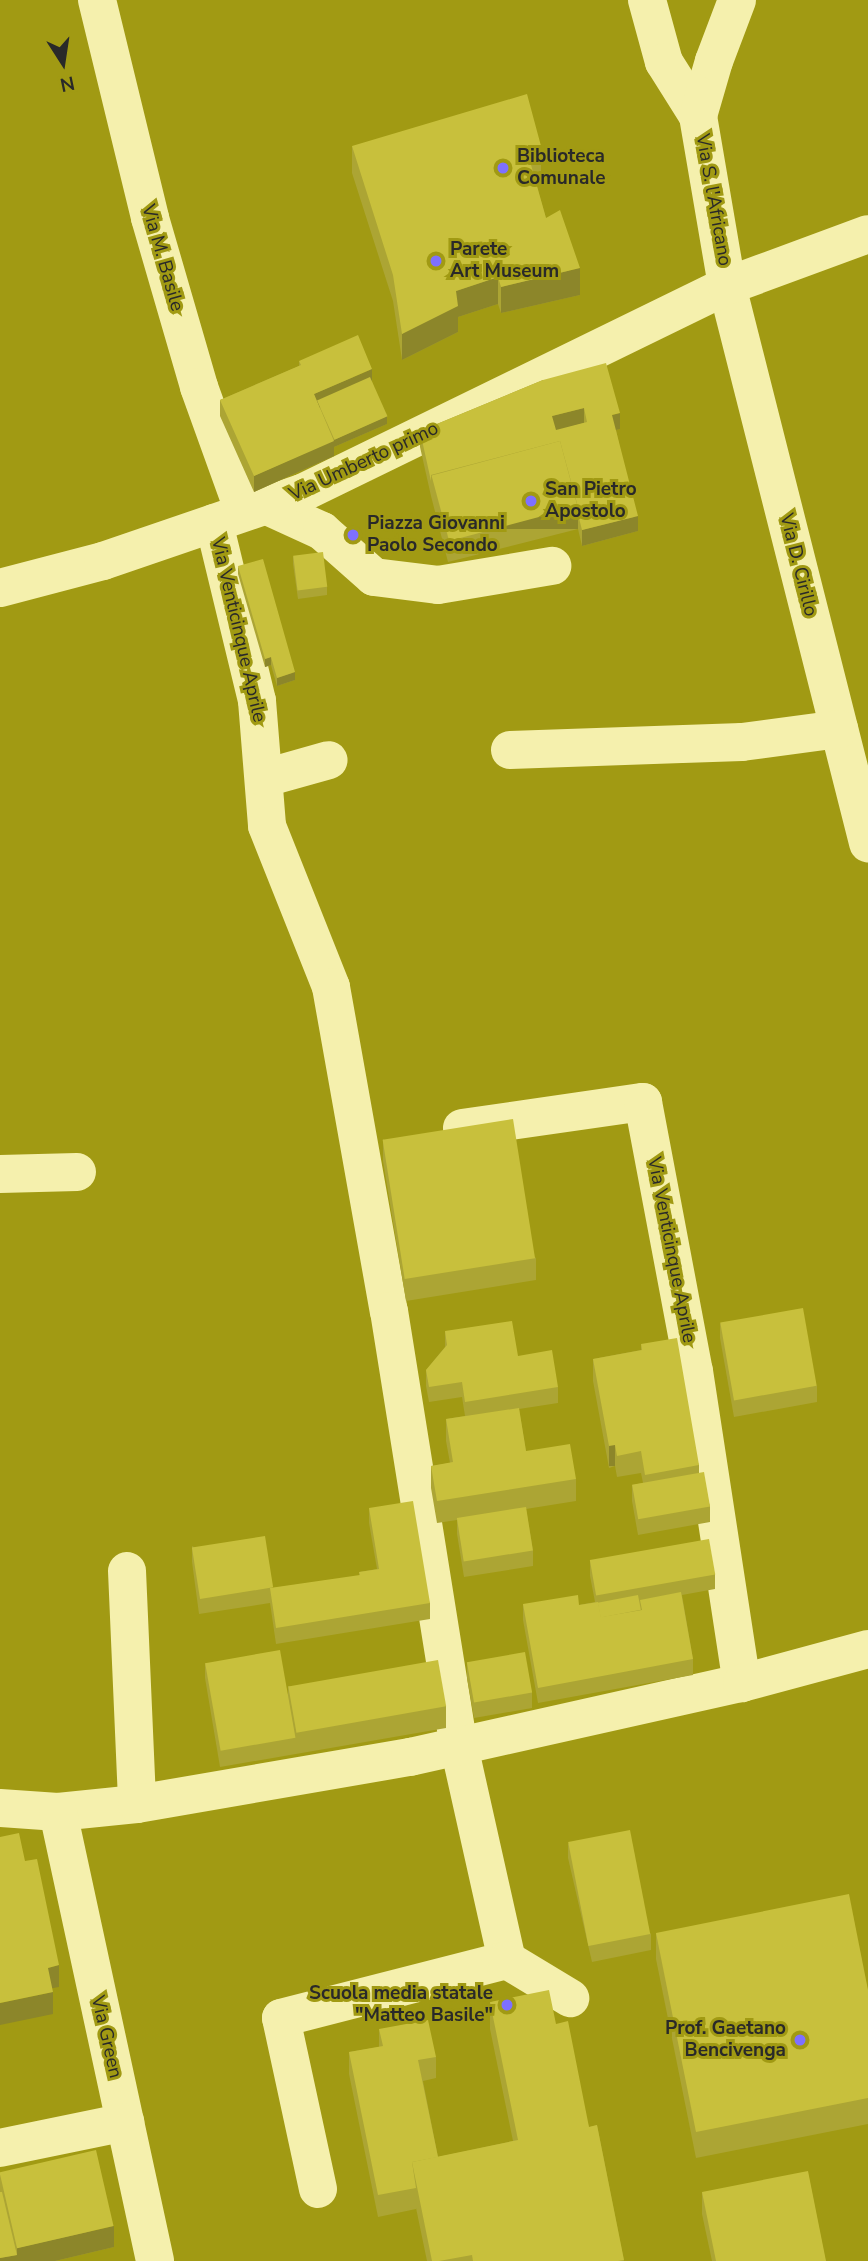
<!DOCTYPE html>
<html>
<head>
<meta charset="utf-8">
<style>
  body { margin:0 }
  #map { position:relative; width:868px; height:2261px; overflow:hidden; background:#a19a13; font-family:"Nunito Sans",sans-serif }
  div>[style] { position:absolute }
  .minor>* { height:38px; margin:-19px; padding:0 19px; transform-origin:19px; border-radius:19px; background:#f5f0ad }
  .wall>* { inset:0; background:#aca534 }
  .shaded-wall>* { inset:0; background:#8c862a; transform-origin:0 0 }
  .building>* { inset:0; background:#c8c03c; transform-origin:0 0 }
  .dots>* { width:19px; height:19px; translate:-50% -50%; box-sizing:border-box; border:4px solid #a19a13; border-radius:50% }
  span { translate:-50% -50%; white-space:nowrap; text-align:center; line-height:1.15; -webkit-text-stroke:6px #a19a13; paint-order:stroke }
  .poi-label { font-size:19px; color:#292929; font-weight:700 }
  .left { translate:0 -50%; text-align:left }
  .right { translate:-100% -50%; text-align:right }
  .street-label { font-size:19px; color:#292929 }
  .north { position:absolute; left:28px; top:28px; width:70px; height:70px; -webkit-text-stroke:5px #a19a13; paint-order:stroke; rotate:168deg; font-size:19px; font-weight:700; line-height:28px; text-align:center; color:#292929 }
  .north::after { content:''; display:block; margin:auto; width:24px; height:32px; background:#292929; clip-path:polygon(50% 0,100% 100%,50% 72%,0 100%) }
</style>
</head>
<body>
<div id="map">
  <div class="minor">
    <div style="left:97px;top:0;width:224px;rotate:76.3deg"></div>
    <div style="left:150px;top:218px;width:176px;rotate:73.8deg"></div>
    <div style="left:199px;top:387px;width:133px;rotate:70.2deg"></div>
    <div style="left:647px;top:0;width:64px;rotate:74.7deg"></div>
    <div style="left:664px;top:62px;width:64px;rotate:57.8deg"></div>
    <div style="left:698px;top:116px;width:172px;rotate:80.3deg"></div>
    <div style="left:727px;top:286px;width:575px;rotate:75.79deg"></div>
    <div style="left:698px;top:116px;width:57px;rotate:-73.8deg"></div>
    <div style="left:714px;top:61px;width:65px;rotate:-69.3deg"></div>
    <div style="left:265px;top:505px;width:63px;rotate:24.5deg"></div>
    <div style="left:322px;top:531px;width:69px;rotate:41.5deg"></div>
    <div style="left:374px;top:577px;width:64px;rotate:7.1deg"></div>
    <div style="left:438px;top:585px;width:116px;rotate:-9.5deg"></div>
    <div style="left:214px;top:523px;width:183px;rotate:76.4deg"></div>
    <div style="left:257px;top:701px;width:125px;rotate:85.4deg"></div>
    <div style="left:267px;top:826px;width:173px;rotate:68.3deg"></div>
    <div style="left:331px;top:987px;width:329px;rotate:79.9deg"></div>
    <div style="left:389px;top:1311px;width:441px;rotate:80.9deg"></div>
    <div style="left:459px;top:1746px;width:219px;rotate:77.4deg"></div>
    <div style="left:0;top:588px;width:106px;rotate:-14.7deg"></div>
    <div style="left:103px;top:561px;width:210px;rotate:-18.9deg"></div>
    <div style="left:302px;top:493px;width:473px;rotate:-26deg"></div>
    <div style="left:727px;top:286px;width:150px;rotate:-20.2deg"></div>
    <div style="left:510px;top:750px;width:232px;rotate:-2deg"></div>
    <div style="left:742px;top:742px;width:98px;rotate:-7.6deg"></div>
    <div style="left:265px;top:778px;width:66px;rotate:-15.7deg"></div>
    <div style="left:462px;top:1128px;width:183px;rotate:-8.2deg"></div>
    <div style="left:643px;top:1102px;width:274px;rotate:79.3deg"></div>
    <div style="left:694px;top:1371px;width:316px;rotate:81.3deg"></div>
    <div style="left:0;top:1174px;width:77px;rotate:-1.5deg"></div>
    <div style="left:127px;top:1571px;width:233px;rotate:87.5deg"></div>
    <div style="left:0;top:1808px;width:58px;rotate:3.9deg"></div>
    <div style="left:58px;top:1812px;width:79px;rotate:-5.8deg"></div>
    <div style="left:137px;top:1804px;width:277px;rotate:-9.8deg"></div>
    <div style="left:410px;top:1757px;width:340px;rotate:-12.6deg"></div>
    <div style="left:742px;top:1683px;width:131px;rotate:-15.1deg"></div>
    <div style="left:58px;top:1812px;width:459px;rotate:77.8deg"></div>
    <div style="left:0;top:2148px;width:128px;rotate:-11.7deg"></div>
    <div style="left:318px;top:2189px;width:175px;rotate:-102.2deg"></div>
    <div style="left:281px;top:2018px;width:233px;rotate:-14.4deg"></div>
    <div style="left:507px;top:1960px;width:74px;rotate:31.1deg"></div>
  </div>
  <div class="wall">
    <div style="clip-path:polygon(352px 146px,541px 146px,541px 173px,533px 173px,546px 218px,580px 295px,501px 313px,498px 304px,458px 317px,458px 332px,402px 360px,393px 301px,352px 173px)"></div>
    <div style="clip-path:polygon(299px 361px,372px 382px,387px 424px,334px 447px,334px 456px,254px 492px,220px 416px,220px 400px,299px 366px)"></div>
    <div style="clip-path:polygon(543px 380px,620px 429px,616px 430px,638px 531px,582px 546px,578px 529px,448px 562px,431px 496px,420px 447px,420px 431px)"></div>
    <div style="clip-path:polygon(293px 556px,327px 587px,327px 595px,298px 599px,293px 564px)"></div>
    <div style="clip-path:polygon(238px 566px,295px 680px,277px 686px,271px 665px,265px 667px,238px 574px)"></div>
    <div style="clip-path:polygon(383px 1139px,536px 1258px,536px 1280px,406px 1301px,383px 1161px)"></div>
    <div style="clip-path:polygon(720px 1323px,817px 1386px,817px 1402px,734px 1417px,720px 1338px)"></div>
    <div style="clip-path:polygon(445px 1331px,518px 1356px,558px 1387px,558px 1403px,519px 1409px,526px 1451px,576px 1479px,576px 1501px,526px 1509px,533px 1550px,533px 1566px,464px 1577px,457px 1534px,457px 1520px,437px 1523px,431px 1488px,431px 1466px,450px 1463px,446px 1441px,446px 1419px,465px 1416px,462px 1397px,429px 1402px,426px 1386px,426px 1370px,445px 1347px)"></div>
    <div style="clip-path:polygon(641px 1344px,699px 1465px,699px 1473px,710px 1506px,710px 1522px,638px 1535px,632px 1501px,632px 1485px,643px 1483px,641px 1473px,617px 1477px,615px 1466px,609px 1468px,593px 1381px,593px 1359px,641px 1350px)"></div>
    <div style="clip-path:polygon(369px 1508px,430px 1603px,430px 1619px,276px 1644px,270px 1603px,199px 1614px,192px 1562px,192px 1546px,273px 1588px,359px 1576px,359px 1572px,377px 1569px,369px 1523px)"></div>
    <div style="clip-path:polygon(590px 1561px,715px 1574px,715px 1589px,682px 1595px,693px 1659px,693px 1675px,538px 1703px,523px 1620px,523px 1604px,579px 1605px,595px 1602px,590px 1576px)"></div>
    <div style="clip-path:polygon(205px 1663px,288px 1694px,288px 1686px,446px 1706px,446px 1728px,220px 1767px,205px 1678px)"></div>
    <div style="clip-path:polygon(467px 1663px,532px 1692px,532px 1708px,474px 1718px,467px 1678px)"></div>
    <div style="clip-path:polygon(568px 1843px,651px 1934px,651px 1950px,592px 1962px,568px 1858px)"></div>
    <div style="clip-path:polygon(656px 1933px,868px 1990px,868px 2124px,696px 2158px,656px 1959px)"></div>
    <div style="clip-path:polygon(490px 2002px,556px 2024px,589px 2127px,597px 2125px,624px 2261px,427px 2261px,416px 2208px,416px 2209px,378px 2217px,349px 2074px,349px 2052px,379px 2047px,379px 2029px,436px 2057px,436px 2078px,423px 2081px,438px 2157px,513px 2141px,490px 2029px)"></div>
    <div style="clip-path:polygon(0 2173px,114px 2247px,55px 2261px,0 2261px)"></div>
    <div style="clip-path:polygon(702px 2192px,826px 2261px,712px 2261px,702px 2214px)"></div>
  </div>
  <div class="shaded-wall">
    <div style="clip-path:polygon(580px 268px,580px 295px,501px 313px,501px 287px)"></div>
    <div style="clip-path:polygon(498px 277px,498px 304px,458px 317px,458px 332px,402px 360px,402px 334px,456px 291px)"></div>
    <div style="clip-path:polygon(372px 369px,372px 384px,317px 409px,314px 394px)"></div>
    <div style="clip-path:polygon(584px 408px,584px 423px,552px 432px,552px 416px)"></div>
    <div style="clip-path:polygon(620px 413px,620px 429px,612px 431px,612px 415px)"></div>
    <div style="clip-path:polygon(387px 416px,387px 424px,334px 447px,334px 456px,254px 492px,254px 476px)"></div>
    <div style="left:578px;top:507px;width:22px;height:134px;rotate:90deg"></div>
    <div style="clip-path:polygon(638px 516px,638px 531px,582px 546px,582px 530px)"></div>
    <div style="clip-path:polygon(271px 657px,271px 665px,265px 667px,265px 659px)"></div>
    <div style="clip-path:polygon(295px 672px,295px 680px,277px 686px,277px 678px)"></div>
    <div style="left:615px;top:1445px;width:21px;height:6px;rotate:90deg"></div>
    <div style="clip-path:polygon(59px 1965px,59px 1987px,48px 1989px,48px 1968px)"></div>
    <div style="clip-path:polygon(53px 1992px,53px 2014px,0 2025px,0 2003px)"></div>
    <div style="clip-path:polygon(114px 2226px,114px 2247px,55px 2261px,0 2261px,0 2258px,17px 2255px,17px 2248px)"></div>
  </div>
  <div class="building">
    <div style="clip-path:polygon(527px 94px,541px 146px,526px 147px,546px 218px,560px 210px,580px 268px,501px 287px,498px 277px,456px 291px,458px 306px,402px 334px,393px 275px,352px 146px)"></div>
    <div style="clip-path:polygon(358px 335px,372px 369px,314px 394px,334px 441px,254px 476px,220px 400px,301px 365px,299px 361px)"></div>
    <div style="clip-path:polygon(evenodd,606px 363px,620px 413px,612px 415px,638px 516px,582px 530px,578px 514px,578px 507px,560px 441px,431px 475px,431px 481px,420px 431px,543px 380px,606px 363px,584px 408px,587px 422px,556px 430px,552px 416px,584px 408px)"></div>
    <div style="left:370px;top:377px;width:43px;height:58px;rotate:66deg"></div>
    <div style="left:560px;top:441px;width:68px;height:133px;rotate:75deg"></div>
    <div style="left:323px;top:552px;width:35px;height:30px;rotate:83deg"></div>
    <div style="clip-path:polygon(263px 559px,295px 672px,277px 678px,271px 657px,265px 659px,238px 566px)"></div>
    <div style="left:513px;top:1119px;width:141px;height:132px;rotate:81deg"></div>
    <div style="left:803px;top:1308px;width:79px;height:84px;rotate:80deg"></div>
    <div style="clip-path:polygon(512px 1321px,518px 1356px,552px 1350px,558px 1387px,465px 1402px,462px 1382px,429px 1387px,426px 1370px,447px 1345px,445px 1331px)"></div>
    <div style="clip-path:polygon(677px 1338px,699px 1465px,645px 1475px,641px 1451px,617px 1456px,615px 1445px,609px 1446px,593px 1359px,642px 1350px,641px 1344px)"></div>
    <div style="clip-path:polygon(519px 1408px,526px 1451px,570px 1444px,576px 1479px,437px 1501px,431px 1466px,453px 1462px,446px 1419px)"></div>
    <div style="left:704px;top:1472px;width:35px;height:73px;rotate:80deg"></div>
    <div style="clip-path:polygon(413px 1501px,430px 1603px,276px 1628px,270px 1588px,360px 1575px,359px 1572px,379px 1569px,369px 1508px)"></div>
    <div style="left:526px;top:1507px;width:44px;height:70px;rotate:81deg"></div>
    <div style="left:265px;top:1536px;width:52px;height:74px;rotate:81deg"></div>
    <div style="left:709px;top:1539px;width:36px;height:121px;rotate:80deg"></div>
    <div style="clip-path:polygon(681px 1592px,693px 1659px,538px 1688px,523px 1604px,578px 1595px,579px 1605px,598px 1602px,601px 1617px,642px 1610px,640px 1600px)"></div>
    <div style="left:638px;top:1595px;width:15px;height:41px;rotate:79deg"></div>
    <div style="left:280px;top:1650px;width:89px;height:76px;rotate:80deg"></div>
    <div style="left:525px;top:1652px;width:41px;height:59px;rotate:80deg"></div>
    <div style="left:438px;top:1660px;width:47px;height:152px;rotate:80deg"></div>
    <div style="left:630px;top:1830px;width:106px;height:63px;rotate:79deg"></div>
    <div style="clip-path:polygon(19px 1833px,25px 1861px,37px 1859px,59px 1965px,48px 1968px,53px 1992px,0 2003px,0 1837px)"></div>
    <div style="clip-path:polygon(849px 1894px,868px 1990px,868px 2098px,696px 2132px,656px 1933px)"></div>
    <div style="clip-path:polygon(549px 1990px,556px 2024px,568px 2021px,589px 2127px,597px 2125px,624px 2260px,618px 2261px,473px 2261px,472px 2255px,439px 2261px,432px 2261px,412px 2162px,518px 2140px,490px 2002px)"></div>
    <div style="clip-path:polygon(428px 2020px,436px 2057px,418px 2060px,438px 2157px,412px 2162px,416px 2188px,378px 2195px,349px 2052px,383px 2046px,379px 2029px)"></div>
    <div style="left:96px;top:2150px;width:78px;height:99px;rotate:77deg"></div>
    <div style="clip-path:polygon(808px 2171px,826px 2261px,716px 2261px,702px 2192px)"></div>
    <div style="clip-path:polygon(0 2192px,2px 2192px,17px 2255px,0 2258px)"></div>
  </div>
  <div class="dots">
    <div style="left:503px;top:168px;background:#7e70ff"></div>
    <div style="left:436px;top:261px;background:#7e70ff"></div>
    <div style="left:531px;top:501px;background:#7e70ff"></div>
    <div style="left:353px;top:535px;background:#7e70ff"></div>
    <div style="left:507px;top:2005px;background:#7e70ff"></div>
    <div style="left:800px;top:2040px;background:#7e70ff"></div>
  </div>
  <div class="poi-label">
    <span class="left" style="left:517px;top:168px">Biblioteca<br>Comunale</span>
    <span class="left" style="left:450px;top:261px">Parete<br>Art Museum</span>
    <span class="left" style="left:545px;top:501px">San Pietro<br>Apostolo</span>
    <span class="left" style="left:367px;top:535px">Piazza Giovanni<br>Paolo Secondo</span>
    <span class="right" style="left:493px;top:2005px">Scuola media statale<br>"Matteo Basile"</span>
    <span class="right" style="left:786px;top:2040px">Prof. Gaetano<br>Bencivenga</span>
  </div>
  <div class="street-label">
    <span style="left:713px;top:200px;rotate:80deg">Via S. l'Africano</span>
    <span style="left:162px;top:258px;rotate:74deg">Via M. Basile</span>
    <span style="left:364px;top:462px;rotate:-25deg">Via Umberto primo</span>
    <span style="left:798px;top:565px;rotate:76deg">Via D. Cirillo</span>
    <span style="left:238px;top:630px;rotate:77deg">Via Venticinque Aprile</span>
    <span style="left:671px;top:1250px;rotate:79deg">Via Venticinque Aprile</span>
    <span style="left:106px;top:2037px;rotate:77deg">Via Green</span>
  </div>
  <div class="north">N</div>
</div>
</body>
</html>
